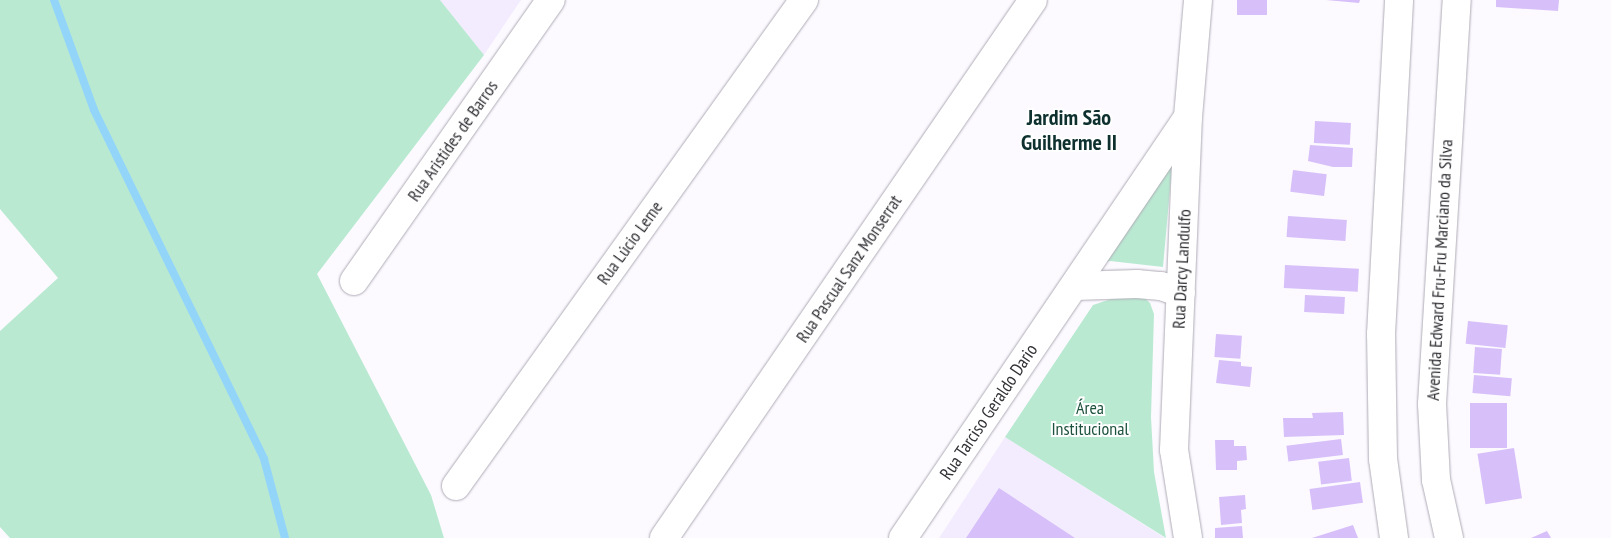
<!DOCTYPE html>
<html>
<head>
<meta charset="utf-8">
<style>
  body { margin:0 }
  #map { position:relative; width:1611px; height:538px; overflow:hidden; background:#fcfaff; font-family:"PT Sans Narrow",sans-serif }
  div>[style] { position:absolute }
  .built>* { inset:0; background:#f3ecfe }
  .green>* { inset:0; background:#bae9d2 }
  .stream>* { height:8px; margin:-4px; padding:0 4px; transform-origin:4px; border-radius:4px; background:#93d5f9 }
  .building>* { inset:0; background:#d7bff9; transform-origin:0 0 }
  .roads { filter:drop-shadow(0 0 1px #afabb6) drop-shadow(0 0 1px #afabb6) }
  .street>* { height:28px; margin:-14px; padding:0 14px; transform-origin:14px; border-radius:14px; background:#fff }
  .secondary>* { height:28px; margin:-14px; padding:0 14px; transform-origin:14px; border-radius:14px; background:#fff }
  span { translate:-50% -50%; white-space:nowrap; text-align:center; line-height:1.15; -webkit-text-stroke:4px #fff; paint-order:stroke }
  .street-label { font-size:18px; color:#333136 }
  .park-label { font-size:18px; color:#1d523c }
  .district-label { font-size:22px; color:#0e3130; font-weight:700 }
</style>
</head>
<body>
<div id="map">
  <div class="built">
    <div style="clip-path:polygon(440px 0,521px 0,484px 55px)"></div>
    <div style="clip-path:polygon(1005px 437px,1165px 538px,939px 538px)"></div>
  </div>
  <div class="green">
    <div style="clip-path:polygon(0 0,440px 0,484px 55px,317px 274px,431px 495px,444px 538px,10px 538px,0 527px,0 331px,58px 278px,0 209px)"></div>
    <div style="clip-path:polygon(1165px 165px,1172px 167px,1163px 267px,1110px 261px,1095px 266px)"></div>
    <div style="clip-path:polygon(1129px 293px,1143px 296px,1150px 303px,1154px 314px,1151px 417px,1154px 472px,1166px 538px,1005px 437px,1093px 305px)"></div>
  </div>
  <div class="stream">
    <div style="left:54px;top:0;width:117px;rotate:70deg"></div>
    <div style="left:94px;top:110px;width:388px;rotate:64deg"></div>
    <div style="left:264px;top:459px;width:82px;rotate:75.1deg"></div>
  </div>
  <div class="building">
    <div style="left:1237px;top:0;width:30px;height:15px"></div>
    <div style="clip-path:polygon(1326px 0,1360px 0,1359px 3px)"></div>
    <div style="clip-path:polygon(1496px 0,1559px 0,1558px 11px,1496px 7px)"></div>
    <div style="left:1315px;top:121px;width:36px;height:22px;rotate:3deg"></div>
    <div style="clip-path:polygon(1310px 145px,1353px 148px,1352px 167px,1333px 167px,1308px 161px)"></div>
    <div style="left:1293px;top:170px;width:34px;height:22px;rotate:7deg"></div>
    <div style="left:1288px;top:216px;width:59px;height:21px;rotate:4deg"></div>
    <div style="left:1285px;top:265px;width:74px;height:23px;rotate:3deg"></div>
    <div style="left:1305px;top:295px;width:40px;height:17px;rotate:3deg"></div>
    <div style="left:1468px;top:321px;width:40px;height:23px;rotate:6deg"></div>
    <div style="left:1216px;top:334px;width:26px;height:23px;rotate:4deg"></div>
    <div style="left:1475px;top:347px;width:27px;height:26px;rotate:4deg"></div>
    <div style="clip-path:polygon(1219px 360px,1241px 362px,1241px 366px,1252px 367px,1250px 387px,1216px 383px)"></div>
    <div style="left:1474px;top:375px;width:38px;height:18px;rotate:5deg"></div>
    <div style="left:1470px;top:403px;width:37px;height:45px"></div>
    <div style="clip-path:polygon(1343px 412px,1344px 435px,1284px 437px,1283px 418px,1313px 418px,1312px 413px)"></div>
    <div style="left:1341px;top:439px;width:16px;height:55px;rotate:83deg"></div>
    <div style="clip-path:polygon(1215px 440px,1234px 440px,1234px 446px,1246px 446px,1247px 460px,1237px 461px,1237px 470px,1216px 470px)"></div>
    <div style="left:1514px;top:448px;width:51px;height:37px;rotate:81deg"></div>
    <div style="left:1349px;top:458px;width:23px;height:31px;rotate:83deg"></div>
    <div style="left:1360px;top:482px;width:21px;height:51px;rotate:82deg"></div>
    <div style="clip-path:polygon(999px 488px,1075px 538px,966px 538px)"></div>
    <div style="clip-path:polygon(1245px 495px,1246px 509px,1241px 510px,1242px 523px,1221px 525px,1219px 497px)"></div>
    <div style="clip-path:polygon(1353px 525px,1358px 538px,1312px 538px)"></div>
    <div style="clip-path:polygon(1242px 526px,1243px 538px,1215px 538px,1215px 528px)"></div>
    <div style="clip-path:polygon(1547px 531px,1551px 538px,1531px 538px)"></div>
  </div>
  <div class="roads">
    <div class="street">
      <div style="left:354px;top:281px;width:343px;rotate:-55deg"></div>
      <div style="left:1075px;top:286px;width:62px;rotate:-1.8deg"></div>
      <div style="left:1137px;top:284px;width:24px;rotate:5deg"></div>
      <div style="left:1161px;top:286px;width:21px;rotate:19deg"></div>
      <div style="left:456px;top:486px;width:598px;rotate:-54.4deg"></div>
      <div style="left:664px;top:538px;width:652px;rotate:-55.55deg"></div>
      <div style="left:903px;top:538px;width:508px;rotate:-55.9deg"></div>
      <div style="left:1188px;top:538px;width:89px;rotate:-99deg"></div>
      <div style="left:1174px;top:450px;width:333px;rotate:-87.6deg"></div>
      <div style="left:1188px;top:117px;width:117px;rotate:-85.1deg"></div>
    </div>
    <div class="secondary">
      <div style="left:1394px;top:538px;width:80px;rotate:-97.9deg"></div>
      <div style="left:1383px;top:459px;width:125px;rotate:-90.9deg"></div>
      <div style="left:1381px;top:334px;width:334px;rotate:-86.9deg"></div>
      <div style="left:1449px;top:538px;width:59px;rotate:-102.6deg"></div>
      <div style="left:1436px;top:480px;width:76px;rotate:-93deg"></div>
      <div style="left:1432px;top:404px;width:405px;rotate:-86.5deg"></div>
    </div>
  </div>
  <div class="street-label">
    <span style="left:453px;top:141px;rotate:-55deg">Rua Aristides de Barros</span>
    <span style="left:630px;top:243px;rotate:-54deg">Rua Lúcio Leme</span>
    <span style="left:849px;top:269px;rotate:-56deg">Rua Pascual Sanz Monserrat</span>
    <span style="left:1182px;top:269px;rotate:-87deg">Rua Darcy Landulfo</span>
    <span style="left:1440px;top:270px;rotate:-87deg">Avenida Edward Fru-Fru Marciano da Silva</span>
    <span style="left:989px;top:412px;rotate:-56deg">Rua Tarciso Geraldo Dario</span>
  </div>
  <div class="park-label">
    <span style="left:1090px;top:419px">Área<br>Institucional</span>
  </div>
  <div class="district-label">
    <span style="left:1069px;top:130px">Jardim São<br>Guilherme II</span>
  </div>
</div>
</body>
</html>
